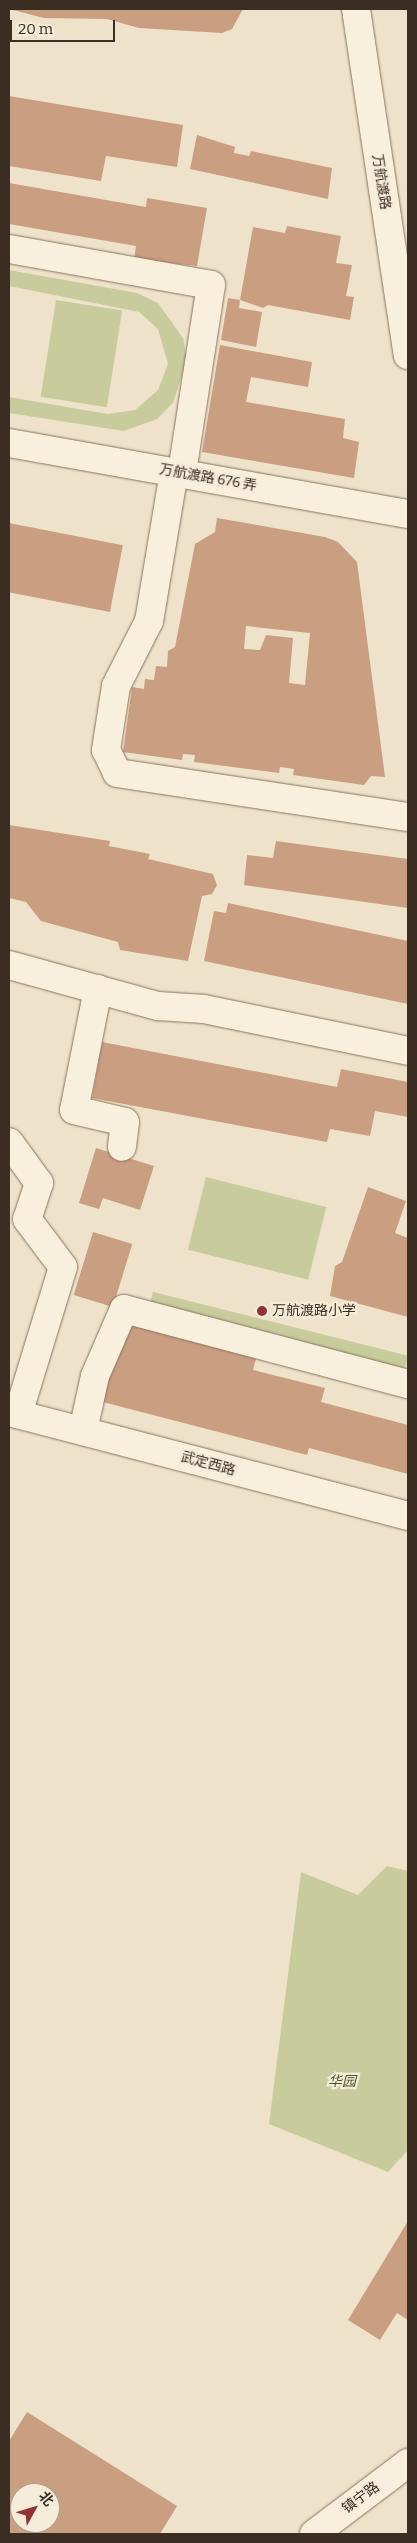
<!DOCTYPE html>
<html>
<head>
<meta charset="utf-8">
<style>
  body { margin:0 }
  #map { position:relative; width:417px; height:2543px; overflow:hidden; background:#eee2ca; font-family:Bitter,"Noto Sans SC",serif }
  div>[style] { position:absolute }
  .green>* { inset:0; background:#c8cc9d; transform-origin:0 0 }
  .building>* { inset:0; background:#ca9e81; transform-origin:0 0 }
  .roads { filter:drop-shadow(0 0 1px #8a745e) drop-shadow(0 0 1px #8a745e) }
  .minor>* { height:28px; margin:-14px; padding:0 14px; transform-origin:14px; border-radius:14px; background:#f8efdd }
  .dots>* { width:14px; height:14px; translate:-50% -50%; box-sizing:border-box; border:2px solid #f5ecd9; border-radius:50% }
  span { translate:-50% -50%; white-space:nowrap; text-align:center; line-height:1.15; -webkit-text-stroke:4.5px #f5ecd9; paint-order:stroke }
  .street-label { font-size:14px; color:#3b2d21 }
  .poi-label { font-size:14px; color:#3b2d21 }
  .left { translate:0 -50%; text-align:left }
  .park-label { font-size:14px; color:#4c5729; font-style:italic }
  .frame { position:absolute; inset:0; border:10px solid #3b2d21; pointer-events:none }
  .north { position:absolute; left:10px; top:2483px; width:50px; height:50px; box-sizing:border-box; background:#f5ecd9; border:1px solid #aba08f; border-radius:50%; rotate:51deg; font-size:14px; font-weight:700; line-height:20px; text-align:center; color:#3b2d21 }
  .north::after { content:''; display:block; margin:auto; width:18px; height:22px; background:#973034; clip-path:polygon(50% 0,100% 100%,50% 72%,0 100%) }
  .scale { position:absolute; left:10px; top:20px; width:105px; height:22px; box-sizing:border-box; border:2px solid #3b2d21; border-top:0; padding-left:6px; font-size:15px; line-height:18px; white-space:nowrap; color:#3b2d21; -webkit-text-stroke:4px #f5ecd9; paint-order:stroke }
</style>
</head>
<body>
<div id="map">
  <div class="green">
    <div style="clip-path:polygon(9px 270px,137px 293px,158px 303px,183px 338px,187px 360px,173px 403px,157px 419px,124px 431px,9px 413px,9px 397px,108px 414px,135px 410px,158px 390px,168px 364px,158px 329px,139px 312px,9px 286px)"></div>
    <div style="left:56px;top:300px;width:67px;height:98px;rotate:9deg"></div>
    <div style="left:206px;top:1177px;width:124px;height:75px;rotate:14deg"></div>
    <div style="left:153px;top:1292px;width:263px;height:14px;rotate:14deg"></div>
    <div style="clip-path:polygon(387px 1866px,408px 1871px,408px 2150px,388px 2172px,269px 2124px,301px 1872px,358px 1895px)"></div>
  </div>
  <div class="building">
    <div style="clip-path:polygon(9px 9px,243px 9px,232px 29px,222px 33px,139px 28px,107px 19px,44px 18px)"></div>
    <div style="clip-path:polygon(9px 96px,183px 125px,177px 167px,106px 156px,101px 181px,9px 166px)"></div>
    <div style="clip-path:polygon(197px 135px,235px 147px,234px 153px,249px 156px,251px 151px,332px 168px,328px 199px,190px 169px)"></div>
    <div style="clip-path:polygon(9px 183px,146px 207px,147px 198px,207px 208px,197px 266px,134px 259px,136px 246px,9px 224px)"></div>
    <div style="clip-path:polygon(287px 226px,341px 236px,336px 263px,352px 265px,346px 296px,354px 297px,350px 320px,268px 305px,263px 308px,240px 300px,253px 227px,285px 233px)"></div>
    <div style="clip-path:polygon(228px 298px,240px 300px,239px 308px,262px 312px,256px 347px,221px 340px)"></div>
    <div style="clip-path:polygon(220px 345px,312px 362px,308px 387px,251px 377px,246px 402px,345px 419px,343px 438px,359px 442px,354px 478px,202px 452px)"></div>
    <div style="clip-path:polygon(evenodd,217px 518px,325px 537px,338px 542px,357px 562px,385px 777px,371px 776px,364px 785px,293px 775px,294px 769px,280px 767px,279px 773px,194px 762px,195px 755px,183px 754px,182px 760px,123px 752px,132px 687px,144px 689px,145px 679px,154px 680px,156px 666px,167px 667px,168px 651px,175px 647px,195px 544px,215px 532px,217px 518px,246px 626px,310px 633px,305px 685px,289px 683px,293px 638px,266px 635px,260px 650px,244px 649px,246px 626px)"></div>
    <div style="left:9px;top:523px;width:116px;height:68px;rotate:11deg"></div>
    <div style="clip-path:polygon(9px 825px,110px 841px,109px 846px,150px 854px,148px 859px,213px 874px,217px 885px,212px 894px,202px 896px,188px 961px,120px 950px,118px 942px,41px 921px,26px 902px,9px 898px)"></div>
    <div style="clip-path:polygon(276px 841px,408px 859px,408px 908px,244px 885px,247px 855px,273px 858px)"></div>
    <div style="clip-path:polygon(228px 903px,408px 941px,408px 1004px,204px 961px,214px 911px,226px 913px)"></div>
    <div style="clip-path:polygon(102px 1042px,337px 1087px,341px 1069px,408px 1082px,408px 1117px,375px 1111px,370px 1136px,330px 1129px,327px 1142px,92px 1098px)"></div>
    <div style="clip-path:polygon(96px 1148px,154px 1166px,140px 1210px,103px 1198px,99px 1209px,79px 1203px)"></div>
    <div style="clip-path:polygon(368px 1187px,406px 1201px,395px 1233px,408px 1238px,408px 1317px,330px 1296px,335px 1266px,342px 1262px)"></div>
    <div style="left:93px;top:1232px;width:41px;height:66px;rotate:17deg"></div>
    <div style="clip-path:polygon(129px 1318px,258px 1351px,253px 1370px,325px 1388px,321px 1402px,408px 1425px,408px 1474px,309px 1448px,307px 1455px,99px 1401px)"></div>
    <div style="clip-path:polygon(408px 2221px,408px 2320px,397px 2313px,380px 2340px,348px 2320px)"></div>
    <div style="clip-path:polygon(evenodd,27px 2412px,177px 2506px,160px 2534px,9px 2534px,9px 2441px,27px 2412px,20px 2493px,50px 2493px,50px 2523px,20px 2523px,20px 2493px)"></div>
  </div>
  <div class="roads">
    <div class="minor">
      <div style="left:356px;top:9px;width:350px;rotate:81.5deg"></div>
      <div style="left:9px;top:249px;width:205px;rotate:10.1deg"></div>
      <div style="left:211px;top:285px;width:190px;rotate:98.8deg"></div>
      <div style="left:9px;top:443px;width:405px;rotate:10.1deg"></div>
      <div style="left:174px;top:472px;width:151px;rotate:99.5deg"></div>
      <div style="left:149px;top:621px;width:73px;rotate:116.9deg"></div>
      <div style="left:116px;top:686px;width:65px;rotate:98.9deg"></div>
      <div style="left:106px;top:750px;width:25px;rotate:64deg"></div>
      <div style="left:117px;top:773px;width:294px;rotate:8.6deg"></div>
      <div style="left:9px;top:965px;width:155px;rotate:15.4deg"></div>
      <div style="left:158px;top:1006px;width:46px;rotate:3.7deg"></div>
      <div style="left:204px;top:1009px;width:208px;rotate:11.6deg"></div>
      <div style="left:98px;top:989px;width:123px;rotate:101.2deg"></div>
      <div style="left:74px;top:1110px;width:52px;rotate:13.2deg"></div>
      <div style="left:125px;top:1122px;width:25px;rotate:97deg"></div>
      <div style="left:9px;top:1142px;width:51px;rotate:53.8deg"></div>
      <div style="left:39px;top:1183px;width:38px;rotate:108deg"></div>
      <div style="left:27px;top:1219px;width:60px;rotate:53.1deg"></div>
      <div style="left:63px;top:1267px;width:154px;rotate:107deg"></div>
      <div style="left:9px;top:1412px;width:412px;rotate:14.6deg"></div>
      <div style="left:83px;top:1431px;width:56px;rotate:-77.7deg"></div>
      <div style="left:95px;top:1376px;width:73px;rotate:-66.6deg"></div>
      <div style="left:124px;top:1309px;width:294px;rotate:14.8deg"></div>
      <div style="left:314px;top:2534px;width:118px;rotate:-37.1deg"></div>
    </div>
  </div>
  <div class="dots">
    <div style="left:262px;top:1311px;background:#973034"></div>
  </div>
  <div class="street-label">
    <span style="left:381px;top:182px;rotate:81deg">万航渡路</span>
    <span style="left:208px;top:478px;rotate:10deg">万航渡路 676 弄</span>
    <span style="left:208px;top:1464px;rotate:15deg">武定西路</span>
    <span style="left:361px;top:2498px;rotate:-37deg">镇宁路</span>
  </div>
  <div class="poi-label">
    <span class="left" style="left:272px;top:1311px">万航渡路小学</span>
  </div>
  <div class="park-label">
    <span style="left:342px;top:2082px">华园</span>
  </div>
  <div class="frame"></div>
  <div class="north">北</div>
  <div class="scale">20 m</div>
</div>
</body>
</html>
